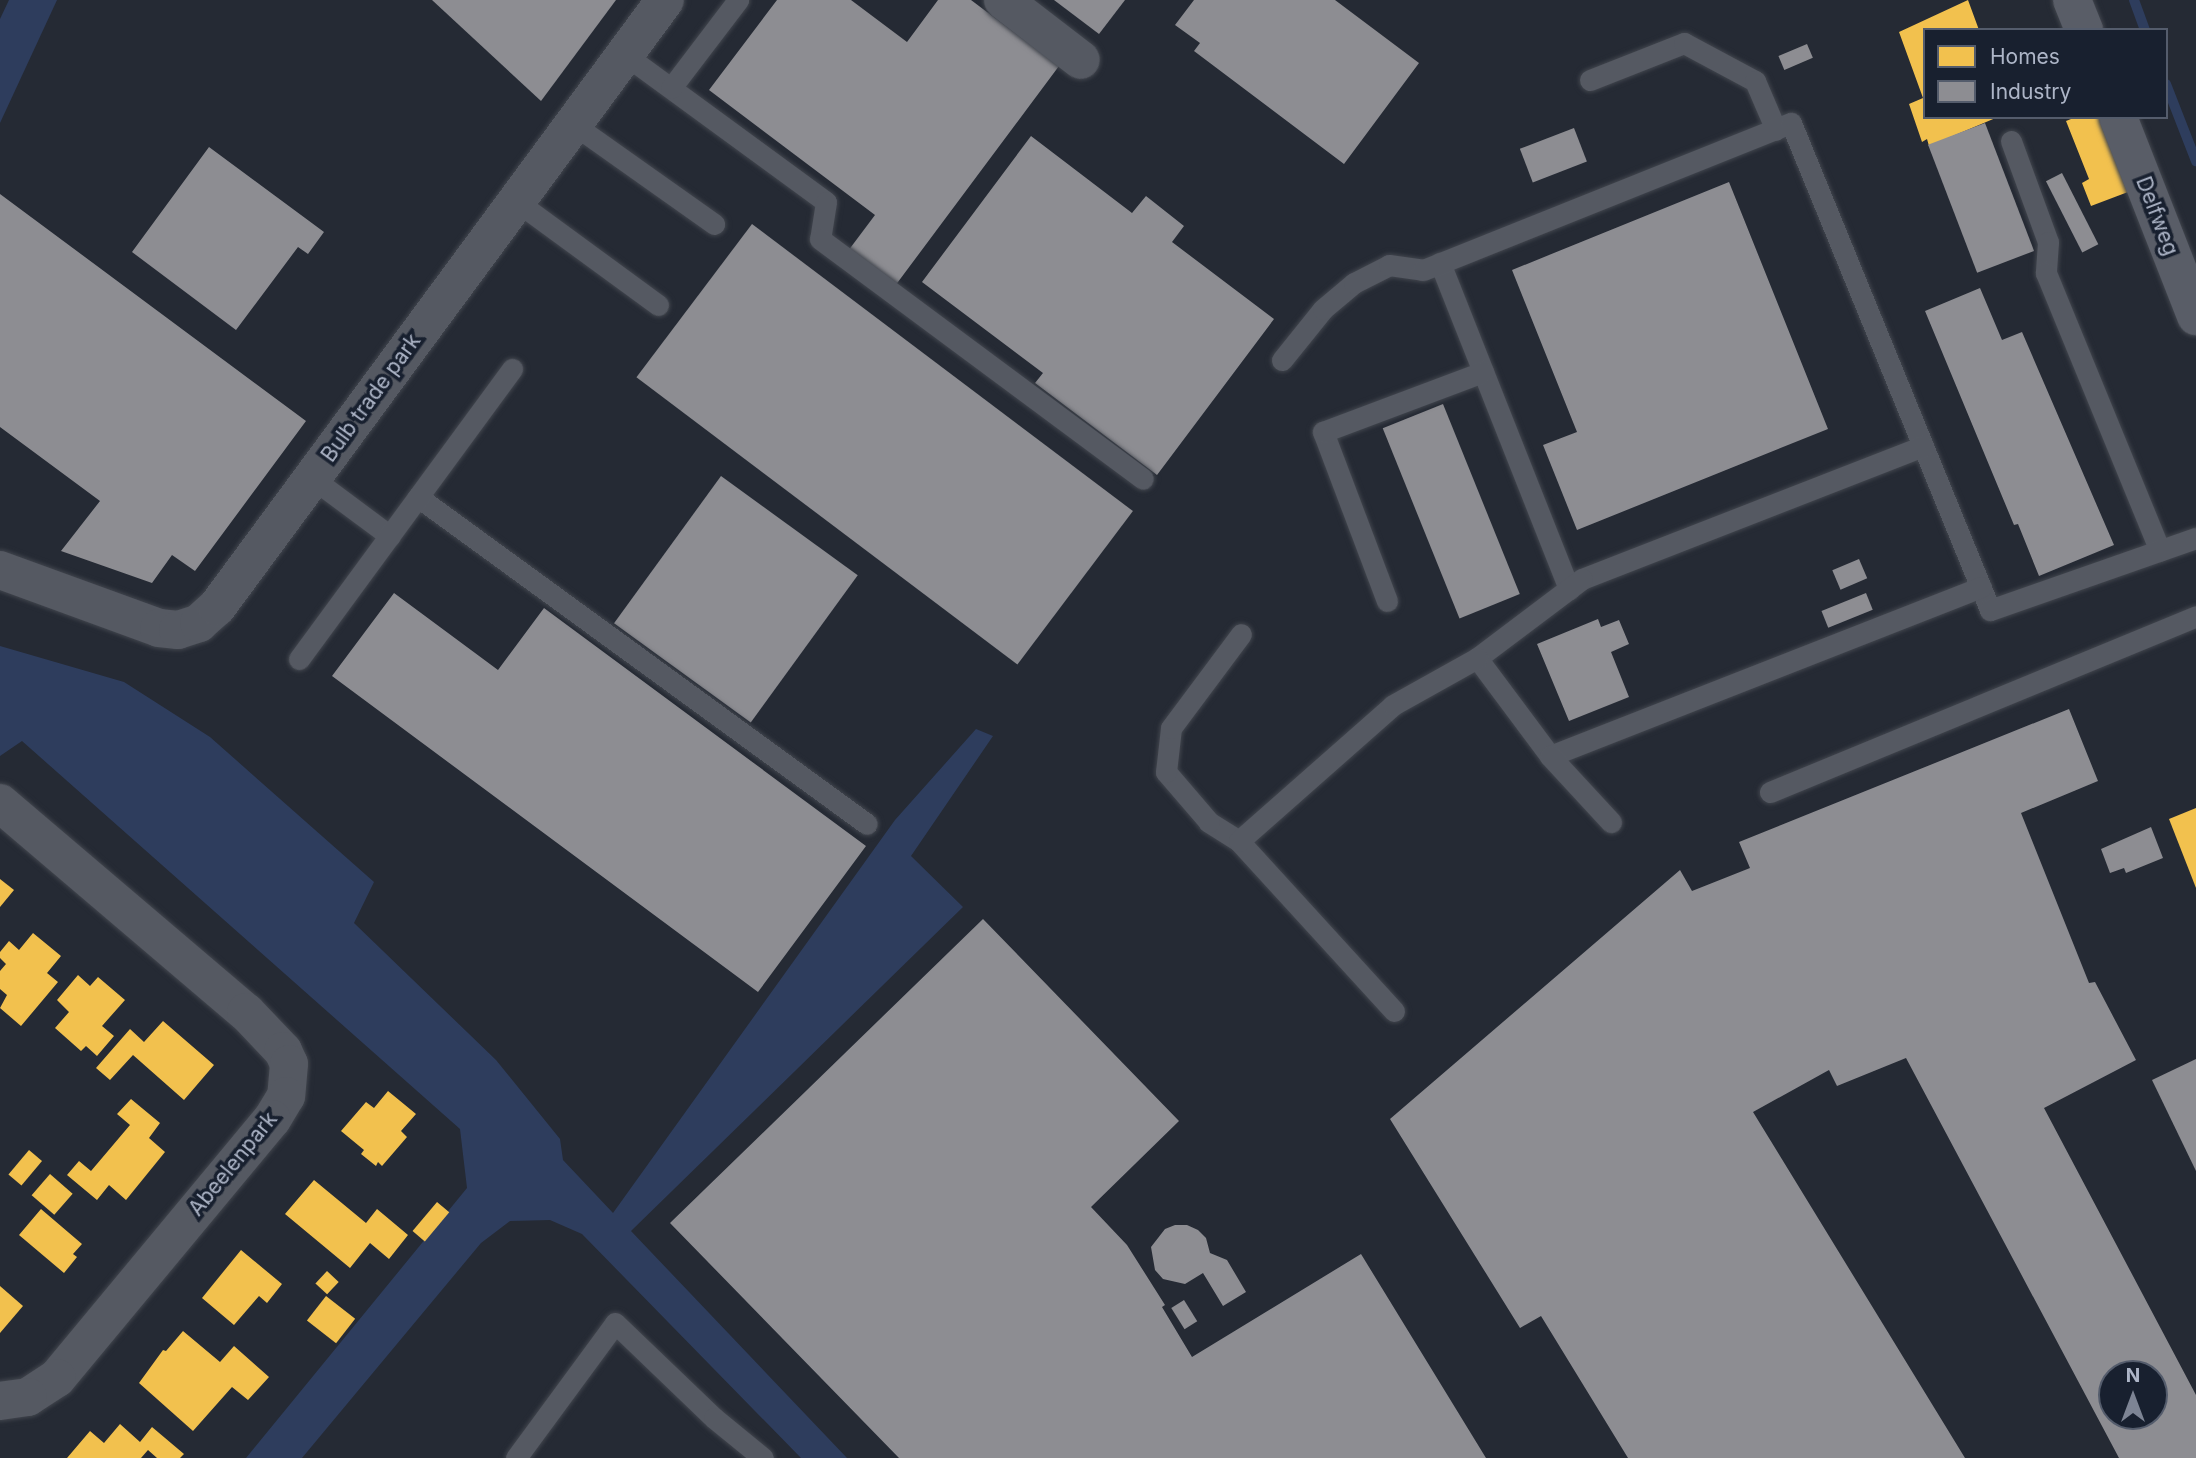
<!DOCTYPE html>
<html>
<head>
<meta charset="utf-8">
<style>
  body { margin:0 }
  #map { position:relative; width:2196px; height:1458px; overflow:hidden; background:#252a34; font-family:Inter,sans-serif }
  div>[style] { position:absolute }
  .water>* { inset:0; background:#2e3d5d }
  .homes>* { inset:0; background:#f2c14e; transform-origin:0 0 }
  .industry>* { inset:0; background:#8d8d92; transform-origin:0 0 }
  .stream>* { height:10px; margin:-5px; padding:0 5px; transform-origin:5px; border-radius:5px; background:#2e3d5d }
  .roads { filter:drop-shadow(0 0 2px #41454d) drop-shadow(0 0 2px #41454d) }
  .service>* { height:21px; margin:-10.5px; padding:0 10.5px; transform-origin:10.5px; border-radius:10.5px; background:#555962 }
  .minor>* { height:38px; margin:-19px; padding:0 19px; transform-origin:19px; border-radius:19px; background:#555962 }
  .secondary>* { height:38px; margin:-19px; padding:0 19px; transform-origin:19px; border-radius:19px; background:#595d67 }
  span { translate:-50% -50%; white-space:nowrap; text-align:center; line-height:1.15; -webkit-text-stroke:7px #18202f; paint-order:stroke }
  .street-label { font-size:21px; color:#adb5c7 }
  .legend { position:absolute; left:1923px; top:28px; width:245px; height:91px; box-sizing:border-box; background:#18202f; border:2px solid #545c6c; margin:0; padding:9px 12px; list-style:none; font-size:21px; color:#adb5c7 }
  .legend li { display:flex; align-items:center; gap:14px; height:35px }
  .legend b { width:35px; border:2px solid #545c6c }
  .north { position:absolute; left:2098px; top:1360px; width:70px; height:70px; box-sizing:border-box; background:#18202f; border:2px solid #545c6c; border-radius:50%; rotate:0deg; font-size:19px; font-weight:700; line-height:28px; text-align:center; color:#adb5c7 }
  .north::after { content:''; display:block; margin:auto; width:24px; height:32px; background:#7d8494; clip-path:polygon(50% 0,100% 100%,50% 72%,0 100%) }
</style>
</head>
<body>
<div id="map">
  <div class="water">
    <div style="clip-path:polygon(9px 0,57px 0,0 123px,0 19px)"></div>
    <div style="clip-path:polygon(0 646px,124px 682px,210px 737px,374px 882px,354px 923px,496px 1060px,560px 1139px,563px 1160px,613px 1213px,895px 820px,976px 729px,993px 736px,911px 856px,963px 907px,631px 1231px,847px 1458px,801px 1458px,582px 1234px,550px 1220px,510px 1221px,481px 1243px,302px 1458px,246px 1458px,467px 1188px,460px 1129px,22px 741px,0 756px)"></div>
  </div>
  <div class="homes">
    <div style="clip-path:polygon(1968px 0,1979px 30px,1925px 30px,1925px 117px,1998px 117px,1929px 146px,1927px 139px,1922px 142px,1909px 104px,1923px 98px,1899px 32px)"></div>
    <div style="clip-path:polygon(2076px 117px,2100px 117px,2128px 192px,2091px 206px,2082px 183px,2089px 179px,2066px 121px)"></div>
    <div style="clip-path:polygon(2196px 808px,2196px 888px,2169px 819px)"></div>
    <div style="clip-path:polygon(0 879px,14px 890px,0 907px)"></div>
    <div style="clip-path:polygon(33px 933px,61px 956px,47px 973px,58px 982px,21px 1026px,0 1008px,7px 995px,0 989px,0 971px,6px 964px,0 958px,0 952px,9px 941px,19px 950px)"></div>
    <div style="clip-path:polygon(78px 975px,90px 986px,98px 977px,125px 1000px,102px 1026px,114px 1036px,97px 1056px,86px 1046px,81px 1051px,55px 1028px,69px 1012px,57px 1000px)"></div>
    <div style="clip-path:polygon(163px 1021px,214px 1065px,184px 1100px,133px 1055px,110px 1080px,96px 1068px,130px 1029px,144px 1042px)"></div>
    <div style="clip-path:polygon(388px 1091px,416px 1114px,401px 1131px,407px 1137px,382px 1166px,378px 1162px,376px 1166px,361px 1154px,364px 1150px,341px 1131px,366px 1102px,374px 1108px)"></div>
    <div style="clip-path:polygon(131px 1099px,160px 1123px,149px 1138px,165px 1152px,126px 1200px,109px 1185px,97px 1200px,67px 1175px,79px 1161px,91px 1171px,130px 1125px,117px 1114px)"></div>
    <div style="left:29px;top:1150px;width:17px;height:32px;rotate:40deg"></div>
    <div style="left:50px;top:1174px;width:30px;height:28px;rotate:41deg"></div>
    <div style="clip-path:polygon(314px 1180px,366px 1223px,377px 1209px,408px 1235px,389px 1259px,370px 1243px,350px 1268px,285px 1214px)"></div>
    <div style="left:437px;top:1202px;width:16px;height:38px;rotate:40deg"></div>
    <div style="clip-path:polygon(41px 1209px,82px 1244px,73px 1254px,77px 1257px,64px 1273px,19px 1235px)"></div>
    <div style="clip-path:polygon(241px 1250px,282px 1284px,267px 1303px,259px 1296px,234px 1325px,202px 1298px)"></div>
    <div style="left:327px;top:1271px;width:16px;height:17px;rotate:43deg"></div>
    <div style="clip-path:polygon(0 1286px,23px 1306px,0 1333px)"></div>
    <div style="left:326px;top:1296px;width:37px;height:31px;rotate:38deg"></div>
    <div style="clip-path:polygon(183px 1331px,220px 1362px,234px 1346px,269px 1377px,248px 1400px,232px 1387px,193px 1431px,139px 1383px,163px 1350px,166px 1351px)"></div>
    <div style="clip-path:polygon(120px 1424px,140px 1442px,152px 1427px,184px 1454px,180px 1458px,157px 1458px,148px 1450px,141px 1458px,67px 1458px,90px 1431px,104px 1443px)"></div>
  </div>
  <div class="industry">
    <div style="clip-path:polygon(432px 0,616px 0,541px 101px)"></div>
    <div style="clip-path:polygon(777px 0,851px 0,907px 42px,938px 0,971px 0,1059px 66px,895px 286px,848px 251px,875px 215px,709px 90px)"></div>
    <div style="clip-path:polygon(1054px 0,1125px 0,1099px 34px)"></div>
    <div style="clip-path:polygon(1194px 0,1335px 0,1419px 63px,1344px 164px,1194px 51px,1200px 43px,1175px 25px)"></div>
    <div style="left:1807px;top:44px;width:15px;height:31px;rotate:67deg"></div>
    <div style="left:1985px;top:123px;width:137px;height:61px;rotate:69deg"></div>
    <div style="left:1574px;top:128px;width:36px;height:58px;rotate:69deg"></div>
    <div style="clip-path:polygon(1031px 136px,1132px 213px,1146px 196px,1184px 226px,1172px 242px,1274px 319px,1157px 475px,1035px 383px,1043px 373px,922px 282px)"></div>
    <div style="clip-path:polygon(209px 147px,324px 232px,308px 254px,298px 247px,236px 330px,132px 252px)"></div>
    <div style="left:2062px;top:173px;width:80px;height:18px;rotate:63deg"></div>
    <div style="clip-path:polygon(1729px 182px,1828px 429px,1577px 530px,1543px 445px,1577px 432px,1512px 270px)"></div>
    <div style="clip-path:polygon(0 194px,306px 421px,195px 571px,172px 555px,152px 583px,61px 551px,100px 501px,0 427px)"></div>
    <div style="left:752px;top:224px;width:477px;height:192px;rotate:37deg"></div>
    <div style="clip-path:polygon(1980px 288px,2002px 340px,2022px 332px,2114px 545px,2039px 576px,2018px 524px,2014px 525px,1925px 311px)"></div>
    <div style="left:1443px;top:404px;width:205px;height:65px;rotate:68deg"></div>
    <div style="left:721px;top:476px;width:169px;height:182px;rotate:36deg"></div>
    <div style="left:1859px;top:559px;width:21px;height:29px;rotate:67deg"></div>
    <div style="clip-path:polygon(394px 593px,498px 670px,544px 608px,866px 846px,758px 992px,332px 676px)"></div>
    <div style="left:1866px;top:593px;width:18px;height:48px;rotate:68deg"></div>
    <div style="clip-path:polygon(1598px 619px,1601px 627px,1619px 620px,1629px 644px,1611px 652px,1629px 697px,1569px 721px,1537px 644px)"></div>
    <div style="clip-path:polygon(evenodd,2069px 709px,2098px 781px,2021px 813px,2089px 983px,2095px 982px,2136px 1060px,2044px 1108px,2196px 1395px,2196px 1458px,2119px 1458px,1906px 1058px,1837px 1086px,1829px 1070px,1753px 1112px,1965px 1458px,1628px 1458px,1541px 1316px,1520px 1328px,1390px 1119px,1680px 870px,1692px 891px,1750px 868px,1739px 842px,2069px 709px,2112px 1374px,2154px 1374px,2154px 1416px,2112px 1416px,2112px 1374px)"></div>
    <div style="clip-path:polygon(2151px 827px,2163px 858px,2126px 873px,2124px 868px,2110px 873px,2101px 849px)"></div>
    <div style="clip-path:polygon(983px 919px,1179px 1121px,1091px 1207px,1127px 1245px,1165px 1305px,1162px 1307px,1192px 1357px,1361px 1254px,1486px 1458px,899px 1458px,670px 1223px)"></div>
    <div style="clip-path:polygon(2196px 1059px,2196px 1171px,2152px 1080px)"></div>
    <div style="clip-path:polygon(1175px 1225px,1187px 1225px,1198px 1230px,1206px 1238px,1210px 1253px,1227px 1260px,1246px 1292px,1223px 1306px,1203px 1273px,1185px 1284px,1163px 1279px,1155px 1270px,1151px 1247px,1165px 1229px)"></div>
    <div style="left:1184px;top:1300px;width:25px;height:15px;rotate:58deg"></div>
  </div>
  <div class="stream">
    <div style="left:2134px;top:0;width:32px;rotate:70deg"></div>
    <div style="left:2166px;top:84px;width:83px;rotate:68.7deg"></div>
  </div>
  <div class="roads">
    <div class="service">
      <div style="left:624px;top:54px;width:250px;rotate:36.2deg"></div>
      <div style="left:826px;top:202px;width:37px;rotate:99deg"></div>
      <div style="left:820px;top:239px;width:402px;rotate:36.6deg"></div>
      <div style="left:1590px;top:80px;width:101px;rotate:-21.5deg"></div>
      <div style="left:1684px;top:43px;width:81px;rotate:28.2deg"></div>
      <div style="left:1755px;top:81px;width:53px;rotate:66.8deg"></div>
      <div style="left:671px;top:88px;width:111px;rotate:-52.7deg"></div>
      <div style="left:573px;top:124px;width:173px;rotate:35.3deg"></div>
      <div style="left:2011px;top:141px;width:108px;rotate:69.9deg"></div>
      <div style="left:2048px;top:242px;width:31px;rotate:94deg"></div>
      <div style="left:2046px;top:273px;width:300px;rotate:67.7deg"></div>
      <div style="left:516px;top:201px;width:176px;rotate:36.2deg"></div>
      <div style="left:1440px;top:263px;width:351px;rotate:68.4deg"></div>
      <div style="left:1282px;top:360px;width:65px;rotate:-51.2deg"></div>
      <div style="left:1323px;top:309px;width:40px;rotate:-40deg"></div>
      <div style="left:1354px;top:283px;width:39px;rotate:-27deg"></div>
      <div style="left:1389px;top:265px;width:34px;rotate:8deg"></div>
      <div style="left:1423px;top:270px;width:396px;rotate:-21.8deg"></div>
      <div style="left:1791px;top:123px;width:526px;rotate:67.77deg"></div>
      <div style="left:1990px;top:610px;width:218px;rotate:-19.3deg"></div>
      <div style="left:1923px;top:446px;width:366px;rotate:158.7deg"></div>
      <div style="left:1582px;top:579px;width:131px;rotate:143deg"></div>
      <div style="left:1477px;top:658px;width:122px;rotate:53.3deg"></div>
      <div style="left:1550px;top:756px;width:463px;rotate:-21.4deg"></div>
      <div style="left:312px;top:478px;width:97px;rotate:36.6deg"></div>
      <div style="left:418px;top:497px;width:555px;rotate:36.07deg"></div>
      <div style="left:1387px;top:601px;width:181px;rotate:-110.7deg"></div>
      <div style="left:1323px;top:432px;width:171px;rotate:-20.6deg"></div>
      <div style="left:299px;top:659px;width:360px;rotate:-53.7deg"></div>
      <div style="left:1550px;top:756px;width:90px;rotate:47.3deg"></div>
      <div style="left:1770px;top:792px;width:461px;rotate:-22.4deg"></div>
      <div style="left:1239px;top:841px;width:36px;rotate:-148deg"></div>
      <div style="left:1209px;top:822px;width:66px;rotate:-130.7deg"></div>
      <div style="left:1166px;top:772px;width:44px;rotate:-83.5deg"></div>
      <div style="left:1171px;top:728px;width:117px;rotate:-53.3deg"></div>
      <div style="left:1394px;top:1011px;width:230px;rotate:-132.4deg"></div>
      <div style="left:1239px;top:841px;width:205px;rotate:-41.4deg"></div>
      <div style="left:1393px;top:705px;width:96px;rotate:-29.2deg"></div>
      <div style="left:516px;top:1458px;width:167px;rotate:-53.7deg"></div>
      <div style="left:615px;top:1323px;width:137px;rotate:43.8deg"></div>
      <div style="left:714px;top:1418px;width:63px;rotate:39.2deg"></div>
    </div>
    <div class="minor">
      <div style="left:1003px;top:0;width:98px;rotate:37.6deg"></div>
      <div style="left:0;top:570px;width:169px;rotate:20deg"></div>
      <div style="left:159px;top:628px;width:19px;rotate:6deg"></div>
      <div style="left:178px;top:630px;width:22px;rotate:-18deg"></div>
      <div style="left:199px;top:623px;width:24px;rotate:-42deg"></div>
      <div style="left:217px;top:607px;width:754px;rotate:-53.57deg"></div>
      <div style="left:0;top:803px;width:323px;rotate:40.4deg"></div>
      <div style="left:246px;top:1012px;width:54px;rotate:46.5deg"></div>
      <div style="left:283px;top:1051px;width:14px;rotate:65deg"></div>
      <div style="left:289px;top:1064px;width:32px;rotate:95deg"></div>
      <div style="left:286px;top:1096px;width:27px;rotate:121deg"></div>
      <div style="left:272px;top:1119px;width:337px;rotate:129.7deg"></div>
      <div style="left:57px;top:1378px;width:35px;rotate:147deg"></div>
      <div style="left:28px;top:1397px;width:28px;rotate:172deg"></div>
    </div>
    <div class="secondary">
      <div style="left:2072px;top:0;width:32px;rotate:68deg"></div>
      <div style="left:2118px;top:117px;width:214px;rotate:68.6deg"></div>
    </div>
  </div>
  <div class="street-label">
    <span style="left:2157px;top:216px;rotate:69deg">Delfweg</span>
    <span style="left:371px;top:398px;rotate:-54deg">Bulb trade park</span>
    <span style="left:233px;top:1164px;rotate:-51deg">Abeelenpark</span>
  </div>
  <ul class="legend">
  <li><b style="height:19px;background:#f2c14e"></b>Homes</li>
  <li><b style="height:19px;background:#8d8d92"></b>Industry</li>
  </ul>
  <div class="north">N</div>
</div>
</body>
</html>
